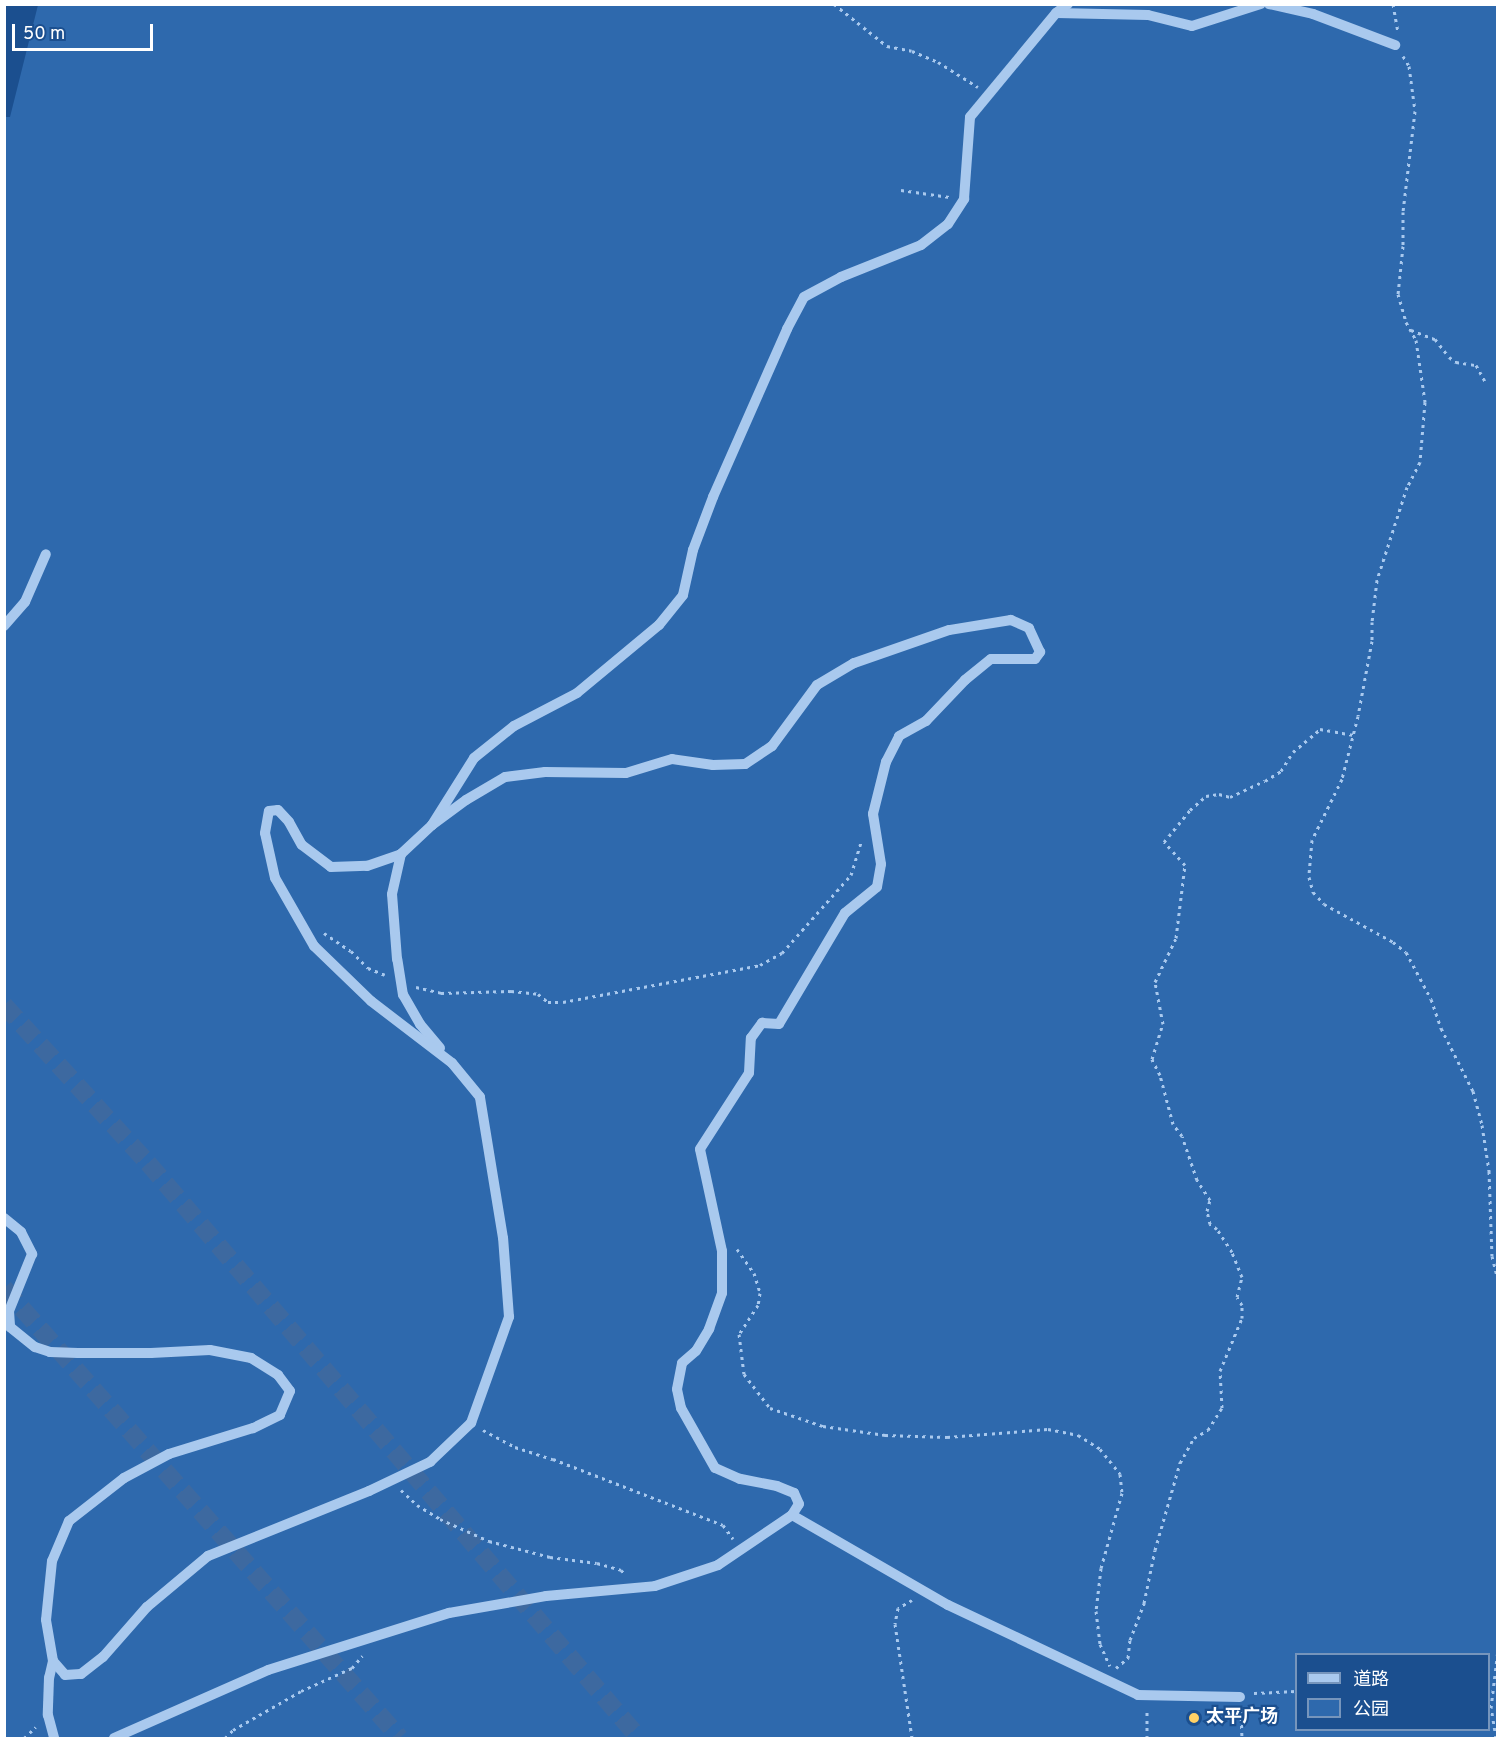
<!DOCTYPE html>
<html>
<head>
<meta charset="utf-8">
<style>
  body { margin:0 }
  #map { position:relative; width:1502px; height:1743px; overflow:hidden; background:#1b4f8f; font-family:Overpass,"Noto Sans SC",sans-serif }
  div>[style] { position:absolute }
  .green>* { inset:0; background:#2e69ad }
  .highway-tunnel>* { height:18px; margin-top:-9px; transform-origin:0; background:repeating-linear-gradient(90deg,#3d69a0 0 18px,transparent 0 27px) }
  .path>* { height:3px; margin-top:-1.5px; transform-origin:0; background:repeating-linear-gradient(90deg,#a9c9ee 0 3px,transparent 0 7.5px) }
  .minor>* { height:10px; margin:-5px; padding:0 5px; transform-origin:5px; border-radius:5px; background:#a9c9ee }
  .dots>* { width:16px; height:16px; translate:-50% -50%; box-sizing:border-box; border:3px solid #1b4f8f; border-radius:50% }
  span { translate:-50% -50%; white-space:nowrap; text-align:center; line-height:1.15; -webkit-text-stroke:4.5px #1b4f8f; paint-order:stroke }
  .poi-label { font-size:18px; color:#fff; font-weight:700 }
  .left { translate:0 -50%; text-align:left }
  .frame { position:absolute; inset:0; border:6px solid #fff; pointer-events:none }
  .legend { position:absolute; left:1295px; top:1653px; width:195px; height:78px; box-sizing:border-box; background:#1b4f8f; border:2px solid #7695bc; margin:0; padding:8px 10px; list-style:none; font-size:18px; color:#fff }
  .legend li { display:flex; align-items:center; gap:12px; height:30px }
  .legend b { width:30px; border:2px solid #7695bc }
  .scale { position:absolute; left:12px; top:24px; width:141px; height:27px; box-sizing:border-box; border:3px solid #fff; border-top:0; padding-left:8px; font-size:18px; line-height:21px; white-space:nowrap; color:#fff; -webkit-text-stroke:4px #1b4f8f; paint-order:stroke }
</style>
</head>
<body>
<div id="map">
  <div class="green">
    <div style="clip-path:polygon(evenodd,38px 5px,1497px 5px,1497px 1738px,5px 1738px,4px 117px,10px 117px,38px 5px,1296px 1654px,1488px 1654px,1488px 1730px,1296px 1730px,1296px 1654px)"></div>
  </div>
  <div class="highway-tunnel">
    <div style="left:4px;top:1005px;width:214px;rotate:47.7deg"></div>
    <div style="left:148px;top:1163px;width:756px;rotate:49.51deg"></div>
    <div style="left:4px;top:1288px;width:599px;rotate:48.65deg"></div>
  </div>
  <div class="path">
    <div style="left:834px;top:4px;width:68px;rotate:38.4deg"></div>
    <div style="left:887px;top:46px;width:25px;rotate:11deg"></div>
    <div style="left:912px;top:51px;width:28px;rotate:23deg"></div>
    <div style="left:938px;top:62px;width:47px;rotate:32deg"></div>
    <div style="left:1393px;top:4px;width:27px;rotate:80deg"></div>
    <div style="left:1403px;top:56px;width:12px;rotate:59deg"></div>
    <div style="left:1409px;top:66px;width:45px;rotate:82.4deg"></div>
    <div style="left:1415px;top:111px;width:102px;rotate:96.8deg"></div>
    <div style="left:1403px;top:212px;width:34px;rotate:90deg"></div>
    <div style="left:1403px;top:246px;width:48px;rotate:95.9deg"></div>
    <div style="left:1398px;top:294px;width:29px;rotate:74deg"></div>
    <div style="left:1406px;top:322px;width:21px;rotate:61deg"></div>
    <div style="left:1416px;top:340px;width:63px;rotate:81.7deg"></div>
    <div style="left:1425px;top:402px;width:60px;rotate:94.8deg"></div>
    <div style="left:1420px;top:462px;width:28px;rotate:117deg"></div>
    <div style="left:1407px;top:487px;width:98px;rotate:107.9deg"></div>
    <div style="left:1377px;top:580px;width:42px;rotate:96.8deg"></div>
    <div style="left:1372px;top:622px;width:19px;rotate:90deg"></div>
    <div style="left:1372px;top:641px;width:76px;rotate:100.6deg"></div>
    <div style="left:1358px;top:716px;width:65px;rotate:104.3deg"></div>
    <div style="left:1342px;top:779px;width:68px;rotate:116.2deg"></div>
    <div style="left:1312px;top:840px;width:37px;rotate:95deg"></div>
    <div style="left:1309px;top:877px;width:16px;rotate:75deg"></div>
    <div style="left:1313px;top:892px;width:16px;rotate:47deg"></div>
    <div style="left:1324px;top:904px;width:79px;rotate:28.8deg"></div>
    <div style="left:1393px;top:942px;width:16px;rotate:38deg"></div>
    <div style="left:1406px;top:952px;width:53px;rotate:62deg"></div>
    <div style="left:1431px;top:999px;width:31px;rotate:71deg"></div>
    <div style="left:1441px;top:1028px;width:71px;rotate:63.1deg"></div>
    <div style="left:1473px;top:1091px;width:35px;rotate:75deg"></div>
    <div style="left:1482px;top:1125px;width:47px;rotate:81.3deg"></div>
    <div style="left:1489px;top:1171px;width:85px;rotate:88deg"></div>
    <div style="left:1492px;top:1256px;width:25px;rotate:76deg"></div>
    <div style="left:901px;top:190px;width:49px;rotate:8.1deg"></div>
    <div style="left:1411px;top:330px;width:26px;rotate:21deg"></div>
    <div style="left:1435px;top:339px;width:23px;rotate:52deg"></div>
    <div style="left:1449px;top:357px;width:9px;rotate:36deg"></div>
    <div style="left:1456px;top:362px;width:20px;rotate:9deg"></div>
    <div style="left:1476px;top:365px;width:18px;rotate:61deg"></div>
    <div style="left:324px;top:933px;width:32px;rotate:34deg"></div>
    <div style="left:351px;top:951px;width:24px;rotate:45deg"></div>
    <div style="left:368px;top:968px;width:18px;rotate:22deg"></div>
    <div style="left:416px;top:987px;width:26px;rotate:13deg"></div>
    <div style="left:441px;top:993px;width:70px;rotate:-1.6deg"></div>
    <div style="left:511px;top:991px;width:27px;rotate:6deg"></div>
    <div style="left:538px;top:994px;width:13px;rotate:39deg"></div>
    <div style="left:548px;top:1002px;width:15px"></div>
    <div style="left:563px;top:1002px;width:200px;rotate:-10.6deg"></div>
    <div style="left:760px;top:965px;width:25px;rotate:-29deg"></div>
    <div style="left:782px;top:953px;width:104px;rotate:-48.5deg"></div>
    <div style="left:851px;top:875px;width:37px;rotate:-73deg"></div>
    <div style="left:737px;top:1249px;width:29px;rotate:55deg"></div>
    <div style="left:754px;top:1273px;width:21px;rotate:73deg"></div>
    <div style="left:760px;top:1293px;width:12px;rotate:99deg"></div>
    <div style="left:758px;top:1305px;width:35px;rotate:123deg"></div>
    <div style="left:739px;top:1334px;width:40px;rotate:82.9deg"></div>
    <div style="left:744px;top:1374px;width:43px;rotate:52.6deg"></div>
    <div style="left:770px;top:1408px;width:56px;rotate:18.8deg"></div>
    <div style="left:823px;top:1426px;width:63px;rotate:8.3deg"></div>
    <div style="left:885px;top:1435px;width:62px;rotate:1.8deg"></div>
    <div style="left:947px;top:1437px;width:101px;rotate:-4.5deg"></div>
    <div style="left:1048px;top:1429px;width:31px;rotate:11deg"></div>
    <div style="left:1078px;top:1435px;width:26px;rotate:32deg"></div>
    <div style="left:1100px;top:1449px;width:32px;rotate:51deg"></div>
    <div style="left:1120px;top:1474px;width:19px;rotate:84deg"></div>
    <div style="left:1122px;top:1493px;width:78px;rotate:105.6deg"></div>
    <div style="left:1101px;top:1568px;width:43px;rotate:96.6deg"></div>
    <div style="left:1096px;top:1611px;width:33px;rotate:83deg"></div>
    <div style="left:1100px;top:1644px;width:24px;rotate:66deg"></div>
    <div style="left:483px;top:1430px;width:36px;rotate:28deg"></div>
    <div style="left:515px;top:1447px;width:40px;rotate:18deg"></div>
    <div style="left:553px;top:1459px;width:182px;rotate:21.2deg"></div>
    <div style="left:723px;top:1525px;width:17px;rotate:54deg"></div>
    <div style="left:401px;top:1490px;width:22px;rotate:43deg"></div>
    <div style="left:417px;top:1505px;width:27px;rotate:31deg"></div>
    <div style="left:440px;top:1519px;width:54px;rotate:24.2deg"></div>
    <div style="left:489px;top:1541px;width:63px;rotate:14.7deg"></div>
    <div style="left:550px;top:1557px;width:47px;rotate:7.3deg"></div>
    <div style="left:597px;top:1563px;width:25px;rotate:16deg"></div>
    <div style="left:621px;top:1570px;width:7px;rotate:45deg"></div>
    <div style="left:912px;top:1600px;width:16px;rotate:150deg"></div>
    <div style="left:898px;top:1608px;width:16px;rotate:101deg"></div>
    <div style="left:895px;top:1624px;width:115px;rotate:81.5deg"></div>
    <div style="left:1116px;top:1668px;width:16px;rotate:-40deg"></div>
    <div style="left:1128px;top:1658px;width:18px;rotate:-84deg"></div>
    <div style="left:1130px;top:1640px;width:40px;rotate:-69deg"></div>
    <div style="left:1144px;top:1603px;width:54px;rotate:-78.3deg"></div>
    <div style="left:1155px;top:1550px;width:91px;rotate:-74deg"></div>
    <div style="left:1180px;top:1463px;width:29px;rotate:-61deg"></div>
    <div style="left:1194px;top:1438px;width:16px;rotate:-30deg"></div>
    <div style="left:1208px;top:1430px;width:26px;rotate:-58deg"></div>
    <div style="left:1222px;top:1408px;width:37px;rotate:-93deg"></div>
    <div style="left:1220px;top:1371px;width:57px;rotate:-67.5deg"></div>
    <div style="left:1242px;top:1318px;width:13px;rotate:-90deg"></div>
    <div style="left:1242px;top:1305px;width:9px;rotate:-122deg"></div>
    <div style="left:1237px;top:1297px;width:21px;rotate:-76deg"></div>
    <div style="left:1242px;top:1277px;width:27px;rotate:-112deg"></div>
    <div style="left:1232px;top:1252px;width:27px;rotate:-123deg"></div>
    <div style="left:1217px;top:1229px;width:9px;rotate:-144deg"></div>
    <div style="left:1210px;top:1224px;width:13px;rotate:-103deg"></div>
    <div style="left:1207px;top:1211px;width:11px;rotate:-75deg"></div>
    <div style="left:1210px;top:1200px;width:24px;rotate:-123deg"></div>
    <div style="left:1197px;top:1180px;width:46px;rotate:-108.8deg"></div>
    <div style="left:1182px;top:1136px;width:15px;rotate:-127deg"></div>
    <div style="left:1173px;top:1124px;width:51px;rotate:-104.9deg"></div>
    <div style="left:1160px;top:1075px;width:18px;rotate:-117deg"></div>
    <div style="left:1152px;top:1059px;width:37px;rotate:-73deg"></div>
    <div style="left:1163px;top:1024px;width:43px;rotate:-100.8deg"></div>
    <div style="left:1155px;top:982px;width:49px;rotate:-64.5deg"></div>
    <div style="left:1176px;top:938px;width:74px;rotate:-83deg"></div>
    <div style="left:1185px;top:865px;width:31px;rotate:-132deg"></div>
    <div style="left:1164px;top:842px;width:41px;rotate:-50.9deg"></div>
    <div style="left:1190px;top:810px;width:21px;rotate:-41deg"></div>
    <div style="left:1206px;top:796px;width:13px;rotate:-9deg"></div>
    <div style="left:1219px;top:794px;width:11px;rotate:15deg"></div>
    <div style="left:1230px;top:797px;width:38px;rotate:-25deg"></div>
    <div style="left:1265px;top:781px;width:19px;rotate:-32deg"></div>
    <div style="left:1281px;top:771px;width:22px;rotate:-58deg"></div>
    <div style="left:1293px;top:752px;width:35px;rotate:-40deg"></div>
    <div style="left:1320px;top:729px;width:34px;rotate:10deg"></div>
    <div style="left:1254px;top:1693px;width:42px;rotate:-2.7deg"></div>
    <div style="left:1241px;top:1710px;width:28px;rotate:88deg"></div>
    <div style="left:24px;top:1738px;width:16px;rotate:-43deg"></div>
    <div style="left:225px;top:1738px;width:11px;rotate:-45deg"></div>
    <div style="left:233px;top:1730px;width:78px;rotate:-29.8deg"></div>
    <div style="left:301px;top:1691px;width:56px;rotate:-24.3deg"></div>
    <div style="left:352px;top:1668px;width:16px;rotate:-50deg"></div>
    <div style="left:1147px;top:1738px;width:28px;rotate:-90deg"></div>
    <div style="left:1496px;top:1738px;width:30px;rotate:-99deg"></div>
    <div style="left:1491px;top:1708px;width:59px;rotate:-83.2deg"></div>
  </div>
  <div class="minor">
    <div style="left:1269px;top:4px;width:45px;rotate:12.8deg"></div>
    <div style="left:1313px;top:14px;width:88px;rotate:20.7deg"></div>
    <div style="left:1057px;top:13px;width:91px;rotate:1.3deg"></div>
    <div style="left:1148px;top:15px;width:45px;rotate:14deg"></div>
    <div style="left:1192px;top:26px;width:72px;rotate:-17.7deg"></div>
    <div style="left:4px;top:626px;width:32px;rotate:-49deg"></div>
    <div style="left:25px;top:602px;width:52px;rotate:-66.4deg"></div>
    <div style="left:440px;top:1048px;width:31px;rotate:-130deg"></div>
    <div style="left:420px;top:1024px;width:34px;rotate:-120deg"></div>
    <div style="left:403px;top:995px;width:36px;rotate:-99deg"></div>
    <div style="left:397px;top:959px;width:65px;rotate:-94.4deg"></div>
    <div style="left:392px;top:894px;width:41px;rotate:-77.3deg"></div>
    <div style="left:401px;top:854px;width:42px;rotate:-43.1deg"></div>
    <div style="left:432px;top:825px;width:79px;rotate:-57.9deg"></div>
    <div style="left:474px;top:758px;width:51px;rotate:-38.7deg"></div>
    <div style="left:514px;top:726px;width:71px;rotate:-27.6deg"></div>
    <div style="left:577px;top:693px;width:107px;rotate:-39.7deg"></div>
    <div style="left:659px;top:625px;width:38px;rotate:-51deg"></div>
    <div style="left:683px;top:595px;width:46px;rotate:-77.5deg"></div>
    <div style="left:693px;top:550px;width:57px;rotate:-69.3deg"></div>
    <div style="left:713px;top:497px;width:184px;rotate:-66.2deg"></div>
    <div style="left:787px;top:329px;width:36px;rotate:-62deg"></div>
    <div style="left:804px;top:297px;width:42px;rotate:-28.4deg"></div>
    <div style="left:841px;top:277px;width:86px;rotate:-21.8deg"></div>
    <div style="left:921px;top:245px;width:34px;rotate:-38deg"></div>
    <div style="left:948px;top:224px;width:30px;rotate:-57deg"></div>
    <div style="left:964px;top:199px;width:82px;rotate:-85.8deg"></div>
    <div style="left:970px;top:117px;width:135px;rotate:-50.4deg"></div>
    <div style="left:1056px;top:13px;width:15px;rotate:-37deg"></div>
    <div style="left:4px;top:1218px;width:22px;rotate:39deg"></div>
    <div style="left:21px;top:1232px;width:25px;rotate:63deg"></div>
    <div style="left:32px;top:1254px;width:61px;rotate:112deg"></div>
    <div style="left:9px;top:1311px;width:16px;rotate:86deg"></div>
    <div style="left:10px;top:1327px;width:32px;rotate:39deg"></div>
    <div style="left:35px;top:1347px;width:16px;rotate:18deg"></div>
    <div style="left:50px;top:1352px;width:28px;rotate:2deg"></div>
    <div style="left:78px;top:1353px;width:73px"></div>
    <div style="left:151px;top:1353px;width:59px;rotate:-2.9deg"></div>
    <div style="left:210px;top:1350px;width:42px;rotate:11deg"></div>
    <div style="left:251px;top:1358px;width:32px;rotate:32deg"></div>
    <div style="left:278px;top:1375px;width:20px;rotate:53deg"></div>
    <div style="left:290px;top:1391px;width:26px;rotate:113deg"></div>
    <div style="left:280px;top:1415px;width:30px;rotate:154deg"></div>
    <div style="left:253px;top:1428px;width:88px;rotate:162.8deg"></div>
    <div style="left:169px;top:1454px;width:51px;rotate:151.9deg"></div>
    <div style="left:124px;top:1478px;width:70px;rotate:142deg"></div>
    <div style="left:69px;top:1521px;width:43px;rotate:113deg"></div>
    <div style="left:52px;top:1561px;width:59px;rotate:95.8deg"></div>
    <div style="left:46px;top:1620px;width:42px;rotate:80.3deg"></div>
    <div style="left:53px;top:1661px;width:18px;rotate:49deg"></div>
    <div style="left:65px;top:1675px;width:16px;rotate:-4deg"></div>
    <div style="left:81px;top:1674px;width:28px;rotate:-38deg"></div>
    <div style="left:103px;top:1657px;width:67px;rotate:-48.7deg"></div>
    <div style="left:147px;top:1607px;width:80px;rotate:-39.9deg"></div>
    <div style="left:208px;top:1556px;width:174px;rotate:-22deg"></div>
    <div style="left:369px;top:1491px;width:68px;rotate:-25.4deg"></div>
    <div style="left:430px;top:1462px;width:57px;rotate:-43.6deg"></div>
    <div style="left:471px;top:1423px;width:113px;rotate:-70.3deg"></div>
    <div style="left:509px;top:1317px;width:79px;rotate:-94.3deg"></div>
    <div style="left:503px;top:1238px;width:143px;rotate:-99.3deg"></div>
    <div style="left:480px;top:1097px;width:44px;rotate:-129.5deg"></div>
    <div style="left:452px;top:1063px;width:102px;rotate:-142.6deg"></div>
    <div style="left:371px;top:1001px;width:79px;rotate:-136deg"></div>
    <div style="left:314px;top:946px;width:78px;rotate:-119.8deg"></div>
    <div style="left:275px;top:878px;width:46px;rotate:-102.5deg"></div>
    <div style="left:265px;top:833px;width:22px;rotate:-80deg"></div>
    <div style="left:269px;top:811px;width:9px;rotate:-6deg"></div>
    <div style="left:278px;top:810px;width:16px;rotate:47deg"></div>
    <div style="left:289px;top:822px;width:26px;rotate:61deg"></div>
    <div style="left:302px;top:845px;width:36px;rotate:37deg"></div>
    <div style="left:331px;top:867px;width:36px;rotate:-2deg"></div>
    <div style="left:367px;top:866px;width:36px;rotate:-19deg"></div>
    <div style="left:792px;top:1515px;width:180px;rotate:30deg"></div>
    <div style="left:948px;top:1605px;width:210px;rotate:25.3deg"></div>
    <div style="left:1138px;top:1695px;width:102px;rotate:1.1deg"></div>
    <div style="left:53px;top:1661px;width:17px;rotate:103deg"></div>
    <div style="left:49px;top:1678px;width:37px;rotate:92deg"></div>
    <div style="left:48px;top:1715px;width:24px;rotate:75deg"></div>
    <div style="left:114px;top:1738px;width:168px;rotate:-23.8deg"></div>
    <div style="left:268px;top:1670px;width:190px;rotate:-17.5deg"></div>
    <div style="left:449px;top:1613px;width:98px;rotate:-9.9deg"></div>
    <div style="left:546px;top:1596px;width:109px;rotate:-5.2deg"></div>
    <div style="left:655px;top:1586px;width:66px;rotate:-18.4deg"></div>
    <div style="left:718px;top:1565px;width:89px;rotate:-34deg"></div>
    <div style="left:792px;top:1515px;width:13px;rotate:-58deg"></div>
    <div style="left:799px;top:1504px;width:12px;rotate:-114deg"></div>
    <div style="left:794px;top:1493px;width:18px;rotate:-158deg"></div>
    <div style="left:777px;top:1486px;width:38px;rotate:-169deg"></div>
    <div style="left:740px;top:1479px;width:27px;rotate:-156deg"></div>
    <div style="left:715px;top:1468px;width:69px;rotate:-119.5deg"></div>
    <div style="left:681px;top:1408px;width:19px;rotate:-102deg"></div>
    <div style="left:677px;top:1389px;width:26px;rotate:-79deg"></div>
    <div style="left:682px;top:1363px;width:18px;rotate:-41deg"></div>
    <div style="left:696px;top:1351px;width:26px;rotate:-59deg"></div>
    <div style="left:709px;top:1329px;width:38px;rotate:-70deg"></div>
    <div style="left:722px;top:1293px;width:42px;rotate:-90deg"></div>
    <div style="left:722px;top:1251px;width:104px;rotate:-102.2deg"></div>
    <div style="left:700px;top:1149px;width:90px;rotate:-57.2deg"></div>
    <div style="left:749px;top:1073px;width:35px;rotate:-87deg"></div>
    <div style="left:751px;top:1038px;width:19px;rotate:-54deg"></div>
    <div style="left:762px;top:1023px;width:17px;rotate:3deg"></div>
    <div style="left:779px;top:1024px;width:129px;rotate:-59.3deg"></div>
    <div style="left:845px;top:913px;width:41px;rotate:-39.1deg"></div>
    <div style="left:877px;top:887px;width:23px;rotate:-80deg"></div>
    <div style="left:881px;top:864px;width:51px;rotate:-99.1deg"></div>
    <div style="left:873px;top:814px;width:54px;rotate:-76deg"></div>
    <div style="left:886px;top:762px;width:29px;rotate:-63deg"></div>
    <div style="left:899px;top:736px;width:31px;rotate:-29deg"></div>
    <div style="left:926px;top:721px;width:57px;rotate:-46.4deg"></div>
    <div style="left:965px;top:680px;width:33px;rotate:-39deg"></div>
    <div style="left:991px;top:659px;width:44px"></div>
    <div style="left:1035px;top:659px;width:9px;rotate:-54deg"></div>
    <div style="left:1040px;top:652px;width:26px;rotate:-115deg"></div>
    <div style="left:1029px;top:628px;width:20px;rotate:-156deg"></div>
    <div style="left:1011px;top:620px;width:63px;rotate:170.8deg"></div>
    <div style="left:949px;top:630px;width:101px;rotate:160.8deg"></div>
    <div style="left:854px;top:663px;width:43px;rotate:149.3deg"></div>
    <div style="left:817px;top:685px;width:76px;rotate:126.4deg"></div>
    <div style="left:772px;top:746px;width:32px;rotate:146deg"></div>
    <div style="left:745px;top:764px;width:32px;rotate:178deg"></div>
    <div style="left:713px;top:765px;width:41px;rotate:-171.7deg"></div>
    <div style="left:672px;top:759px;width:48px;rotate:163.1deg"></div>
    <div style="left:626px;top:773px;width:81px;rotate:-179.3deg"></div>
    <div style="left:545px;top:772px;width:40px;rotate:172.9deg"></div>
    <div style="left:505px;top:777px;width:45px;rotate:149.5deg"></div>
    <div style="left:466px;top:800px;width:42px;rotate:143.7deg"></div>
  </div>
  <div class="dots">
    <div style="left:1194px;top:1718px;background:#ffd166"></div>
  </div>
  <div class="poi-label">
    <span class="left" style="left:1206px;top:1718px">太平广场</span>
  </div>
  <div class="frame"></div>
  <ul class="legend">
  <li><b style="height:8px;background:#a9c9ee"></b>道路</li>
  <li><b style="height:16px;background:#2e69ad"></b>公园</li>
  </ul>
  <div class="scale">50 m</div>
</div>
</body>
</html>
